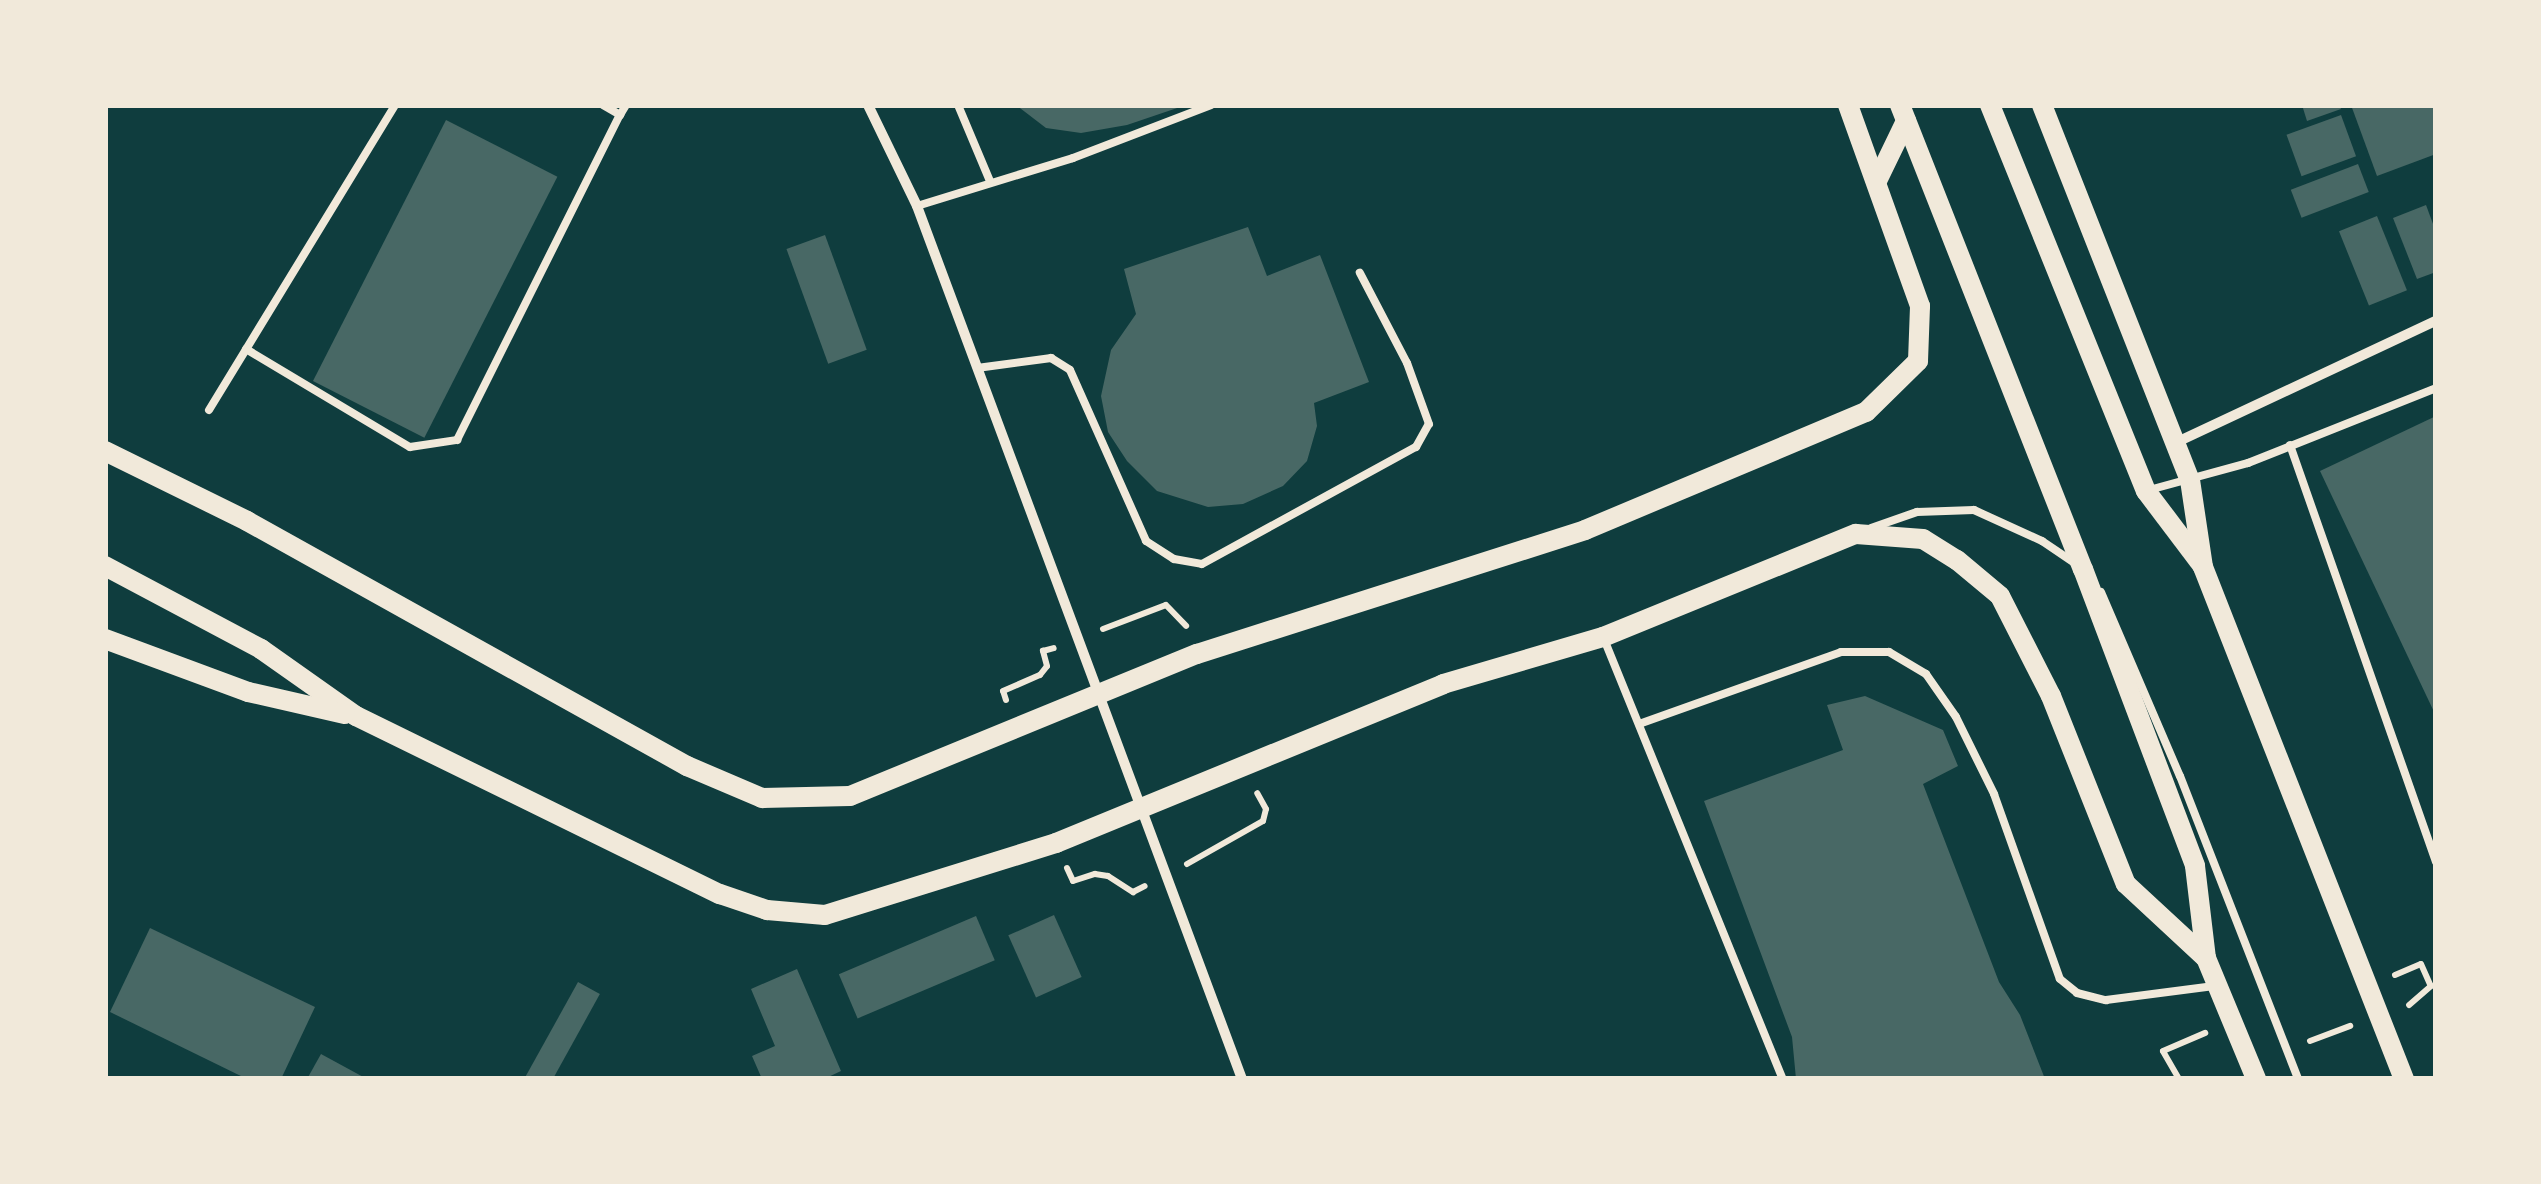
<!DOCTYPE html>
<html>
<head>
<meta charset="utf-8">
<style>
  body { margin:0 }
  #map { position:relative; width:2541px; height:1184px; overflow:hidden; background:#0f3d3e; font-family:Commissioner,sans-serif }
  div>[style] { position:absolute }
  .building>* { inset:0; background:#486865; transform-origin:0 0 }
  .path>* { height:6px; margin:-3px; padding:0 3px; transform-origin:3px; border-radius:3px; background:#f1e9da }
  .service>* { height:8px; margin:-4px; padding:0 4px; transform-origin:4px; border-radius:4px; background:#f1e9da }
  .minor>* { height:10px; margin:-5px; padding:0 5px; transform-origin:5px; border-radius:5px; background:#f1e9da }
  .secondary>* { height:20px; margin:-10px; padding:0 10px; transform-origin:10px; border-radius:10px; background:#f1e9da }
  span { translate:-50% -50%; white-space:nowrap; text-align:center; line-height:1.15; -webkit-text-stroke:10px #f1e9da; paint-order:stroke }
  .frame { position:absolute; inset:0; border:108px solid #f1e9da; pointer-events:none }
</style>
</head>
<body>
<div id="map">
  <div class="building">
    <div style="clip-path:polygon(1016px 105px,1186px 105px,1127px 125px,1081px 133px,1046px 128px)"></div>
    <div style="clip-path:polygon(2302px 105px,2339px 105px,2341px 109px,2307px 121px)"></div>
    <div style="clip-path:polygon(2351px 105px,2436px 105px,2436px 154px,2377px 176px)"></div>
    <div style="left:2341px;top:115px;width:44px;height:58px;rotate:70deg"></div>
    <div style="left:446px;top:120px;width:125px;height:293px;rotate:27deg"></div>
    <div style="left:2358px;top:164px;width:30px;height:72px;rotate:69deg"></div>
    <div style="clip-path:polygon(2426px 205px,2436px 232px,2436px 272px,2417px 279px,2393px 218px)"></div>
    <div style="left:2377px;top:216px;width:80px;height:41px;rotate:68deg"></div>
    <div style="clip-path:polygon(1248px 227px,1267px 276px,1320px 255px,1369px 382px,1314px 403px,1317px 426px,1307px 461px,1283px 486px,1243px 504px,1208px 507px,1157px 491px,1127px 461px,1108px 432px,1101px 396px,1111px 350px,1136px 314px,1124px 269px)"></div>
    <div style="left:825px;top:235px;width:122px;height:41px;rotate:70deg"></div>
    <div style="clip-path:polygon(2436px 416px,2436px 716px,2320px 471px)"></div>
    <div style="clip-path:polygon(1865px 696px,1943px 730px,1958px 766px,1923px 784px,1999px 982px,2020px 1015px,2045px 1079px,1796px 1079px,1792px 1037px,1704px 801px,1843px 750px,1827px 705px)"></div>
    <div style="left:1054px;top:915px;width:68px;height:50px;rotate:66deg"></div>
    <div style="left:976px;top:916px;width:48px;height:149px;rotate:67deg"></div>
    <div style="clip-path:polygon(150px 928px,315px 1007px,281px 1079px,247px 1079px,110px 1012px)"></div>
    <div style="clip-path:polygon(797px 969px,841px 1071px,824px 1079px,762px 1079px,752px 1056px,775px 1046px,751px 989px)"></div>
    <div style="left:578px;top:982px;width:25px;height:109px;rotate:29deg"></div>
    <div style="clip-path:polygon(321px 1054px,367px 1079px,307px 1079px)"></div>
  </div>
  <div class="path">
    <div style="left:1103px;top:629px;width:67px;rotate:-20.9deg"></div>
    <div style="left:1166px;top:605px;width:29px;rotate:46deg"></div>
    <div style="left:1006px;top:700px;width:9px;rotate:-108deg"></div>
    <div style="left:1003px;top:691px;width:40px;rotate:-23.4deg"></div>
    <div style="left:1040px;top:675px;width:11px;rotate:-52deg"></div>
    <div style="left:1047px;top:666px;width:16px;rotate:-105deg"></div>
    <div style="left:1043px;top:651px;width:11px;rotate:-15deg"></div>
    <div style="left:1187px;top:864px;width:87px;rotate:-29.5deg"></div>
    <div style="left:1263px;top:821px;width:12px;rotate:-76deg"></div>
    <div style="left:1266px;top:809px;width:18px;rotate:-119deg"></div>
    <div style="left:1067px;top:868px;width:14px;rotate:65deg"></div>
    <div style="left:1073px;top:881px;width:23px;rotate:-18deg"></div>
    <div style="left:1095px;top:874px;width:13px;rotate:9deg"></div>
    <div style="left:1108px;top:876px;width:30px;rotate:33deg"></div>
    <div style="left:1133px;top:892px;width:13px;rotate:-27deg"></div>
    <div style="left:2395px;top:975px;width:28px;rotate:-23deg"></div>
    <div style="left:2421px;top:964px;width:24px;rotate:66deg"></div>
    <div style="left:2431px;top:986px;width:29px;rotate:139deg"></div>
    <div style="left:2310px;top:1041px;width:43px;rotate:-20.6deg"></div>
    <div style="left:2179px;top:1079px;width:32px;rotate:-120deg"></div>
    <div style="left:2163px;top:1051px;width:46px;rotate:-23.2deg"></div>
  </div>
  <div class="service">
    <div style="left:603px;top:105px;width:20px;rotate:30deg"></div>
    <div style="left:620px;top:115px;width:12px;rotate:-59deg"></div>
    <div style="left:958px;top:105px;width:82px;rotate:67.2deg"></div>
    <div style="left:917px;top:206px;width:163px;rotate:-17.1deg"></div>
    <div style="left:1073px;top:158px;width:148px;rotate:-21deg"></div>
    <div style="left:246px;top:349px;width:191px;rotate:30.9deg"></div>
    <div style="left:410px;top:447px;width:48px;rotate:-8.5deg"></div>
    <div style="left:457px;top:440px;width:364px;rotate:-63.4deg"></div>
    <div style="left:977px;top:368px;width:75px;rotate:-7.7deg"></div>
    <div style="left:1051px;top:358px;width:22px;rotate:32deg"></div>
    <div style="left:1070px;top:370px;width:187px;rotate:66deg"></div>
    <div style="left:1146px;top:541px;width:33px;rotate:33deg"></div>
    <div style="left:1174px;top:559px;width:28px;rotate:10deg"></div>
    <div style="left:1202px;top:564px;width:244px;rotate:-28.7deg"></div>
    <div style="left:1416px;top:447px;width:26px;rotate:-61deg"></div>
    <div style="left:1429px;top:424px;width:65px;rotate:-109.8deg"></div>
    <div style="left:1407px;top:363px;width:102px;rotate:-117.6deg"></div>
    <div style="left:209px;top:410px;width:357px;rotate:-58.6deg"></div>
    <div style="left:2290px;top:445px;width:442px;rotate:70.7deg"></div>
    <div style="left:2149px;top:490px;width:103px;rotate:-15.3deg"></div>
    <div style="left:2248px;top:463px;width:202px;rotate:-21.7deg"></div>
    <div style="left:1871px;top:528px;width:49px;rotate:-19.2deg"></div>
    <div style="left:1917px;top:512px;width:57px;rotate:-2deg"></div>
    <div style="left:1974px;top:510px;width:75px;rotate:24.5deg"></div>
    <div style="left:2042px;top:541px;width:40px;rotate:34deg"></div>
    <div style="left:2101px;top:592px;width:200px;rotate:66.8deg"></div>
    <div style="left:2180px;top:776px;width:325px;rotate:68.7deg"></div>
    <div style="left:1604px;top:639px;width:475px;rotate:67.9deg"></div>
    <div style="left:1639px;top:724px;width:214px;rotate:-19.6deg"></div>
    <div style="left:1841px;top:652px;width:48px"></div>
    <div style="left:1889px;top:652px;width:43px;rotate:30.7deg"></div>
    <div style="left:1926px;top:674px;width:52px;rotate:55.1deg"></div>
    <div style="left:1956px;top:717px;width:86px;rotate:63.7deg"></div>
    <div style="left:1994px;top:794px;width:196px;rotate:70.4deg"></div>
    <div style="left:2060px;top:979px;width:22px;rotate:39deg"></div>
    <div style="left:2077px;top:993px;width:30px;rotate:14deg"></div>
    <div style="left:2106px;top:1000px;width:109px;rotate:-7.4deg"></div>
  </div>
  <div class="minor">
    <div style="left:868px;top:105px;width:112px;rotate:64.1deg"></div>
    <div style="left:917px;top:206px;width:932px;rotate:69.58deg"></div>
    <div style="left:2175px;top:443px;width:288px;rotate:-25.1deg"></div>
  </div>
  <div class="secondary">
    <div style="left:1900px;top:105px;width:499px;rotate:68.5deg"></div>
    <div style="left:2083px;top:569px;width:317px;rotate:69.3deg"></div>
    <div style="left:2195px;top:866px;width:93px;rotate:83.2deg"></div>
    <div style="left:2206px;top:958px;width:131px;rotate:67.5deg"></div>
    <div style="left:1990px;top:105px;width:416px;rotate:68deg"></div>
    <div style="left:2146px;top:491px;width:93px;rotate:52.9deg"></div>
    <div style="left:2042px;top:105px;width:403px;rotate:68.5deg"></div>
    <div style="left:2190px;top:480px;width:88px;rotate:81.5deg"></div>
    <div style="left:2203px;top:567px;width:550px;rotate:68.57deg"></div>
    <div style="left:1877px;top:181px;width:67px;rotate:-64.2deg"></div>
    <div style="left:105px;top:451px;width:158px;rotate:26.2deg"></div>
    <div style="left:247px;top:521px;width:504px;rotate:29.11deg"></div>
    <div style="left:687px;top:766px;width:82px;rotate:23.1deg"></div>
    <div style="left:762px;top:798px;width:88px;rotate:-1.3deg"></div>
    <div style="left:850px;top:796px;width:375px;rotate:-22.3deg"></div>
    <div style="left:1197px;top:654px;width:407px;rotate:-17.7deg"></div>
    <div style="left:1585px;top:530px;width:305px;rotate:-22.8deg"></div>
    <div style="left:1866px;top:412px;width:73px;rotate:-44.4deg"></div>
    <div style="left:1918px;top:361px;width:55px;rotate:-87.9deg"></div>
    <div style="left:1920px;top:306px;width:214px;rotate:-109.7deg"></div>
    <div style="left:105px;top:566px;width:177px;rotate:28deg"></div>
    <div style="left:261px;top:649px;width:116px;rotate:35.2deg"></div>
    <div style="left:356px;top:716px;width:405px;rotate:26.1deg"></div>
    <div style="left:720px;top:894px;width:50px;rotate:18.8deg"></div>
    <div style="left:767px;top:910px;width:58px;rotate:4.9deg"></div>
    <div style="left:825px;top:915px;width:242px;rotate:-17.3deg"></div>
    <div style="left:1056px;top:843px;width:418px;rotate:-22.3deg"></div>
    <div style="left:1443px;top:684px;width:167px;rotate:-16.4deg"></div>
    <div style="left:1603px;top:637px;width:273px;rotate:-22.2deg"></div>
    <div style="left:1856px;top:534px;width:67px;rotate:4.3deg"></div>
    <div style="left:1923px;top:539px;width:40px;rotate:32deg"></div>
    <div style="left:1957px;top:560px;width:56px;rotate:39.9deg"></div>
    <div style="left:2000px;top:596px;width:112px;rotate:63deg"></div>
    <div style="left:2051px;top:696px;width:202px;rotate:68.3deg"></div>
    <div style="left:2126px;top:884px;width:109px;rotate:42.8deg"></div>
    <div style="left:105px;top:639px;width:153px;rotate:20.3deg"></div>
    <div style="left:248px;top:692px;width:99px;rotate:12.8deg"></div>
  </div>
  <div class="frame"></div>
</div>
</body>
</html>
